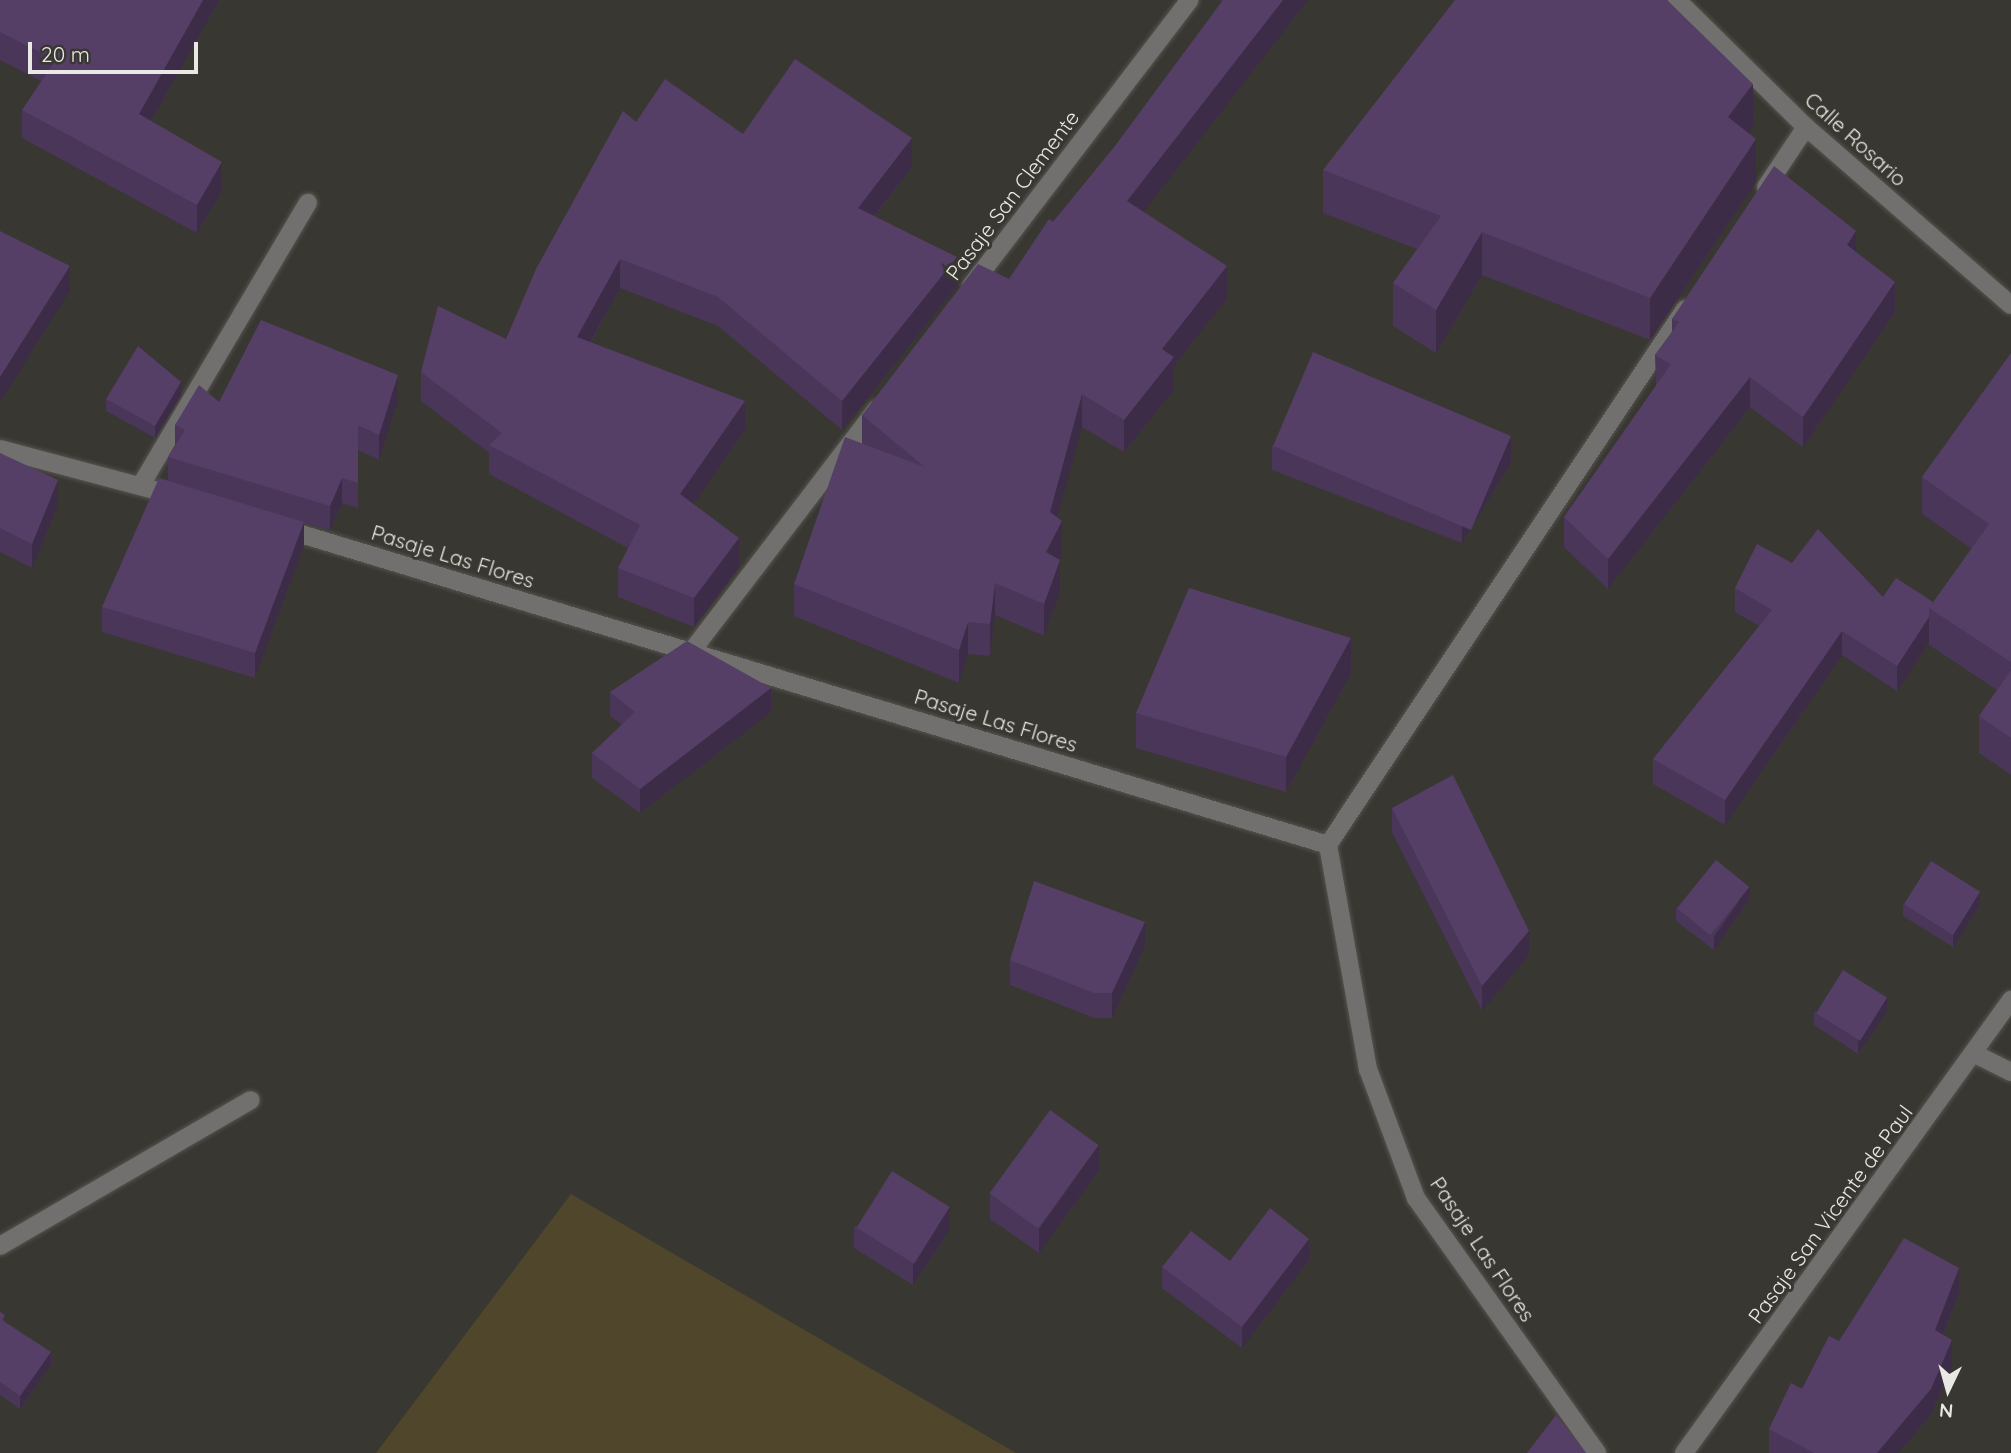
<!DOCTYPE html>
<html>
<head>
<meta charset="utf-8">
<style>
  body { margin:0 }
  #map { position:relative; width:2011px; height:1453px; overflow:hidden; background:#393731; font-family:Quicksand,sans-serif }
  div>[style] { position:absolute }
  .green>* { inset:0; background:#4f462b }
  .roads { filter:drop-shadow(0 0 2px #55534e) drop-shadow(0 0 2px #55534e) }
  .lane>* { height:18px; margin:-9px; padding:0 9px; transform-origin:9px; border-radius:9px; background:#71706e }
  .street>* { height:18px; margin:-9px; padding:0 9px; transform-origin:9px; border-radius:9px; background:#71706e }
  .wall>* { inset:0; background:#493658 }
  .shaded-wall>* { inset:0; background:#3c2c47 }
  .building>* { inset:0; background:#553f66; transform-origin:0 0 }
  span { translate:-50% -50%; white-space:nowrap; text-align:center; line-height:1.15; -webkit-text-stroke:6px #393731; paint-order:stroke }
  .street-label { font-size:21px; color:#e9e8e4 }
  .north { position:absolute; left:1913px; top:1355px; width:70px; height:70px; -webkit-text-stroke:5px #393731; paint-order:stroke; rotate:185deg; font-size:19px; font-weight:700; line-height:28px; text-align:center; color:#e9e8e4 }
  .north::after { content:''; display:block; margin:auto; width:24px; height:32px; background:#e9e8e4; clip-path:polygon(50% 0,100% 100%,50% 72%,0 100%) }
  .scale { position:absolute; left:28px; top:42px; width:170px; height:32px; box-sizing:border-box; border:4px solid #e9e8e4; border-top:0; padding-left:9px; font-size:21px; line-height:24px; white-space:nowrap; color:#e9e8e4; -webkit-text-stroke:5px #393731; paint-order:stroke }
</style>
</head>
<body>
<div id="map">
  <div class="green">
    <div style="clip-path:polygon(571px 1194px,1016px 1453px,376px 1453px)"></div>
  </div>
  <div class="roads">
    <div class="lane">
      <div style="left:971px;top:286px;width:360px;rotate:-52.6deg"></div>
      <div style="left:141px;top:485px;width:328px;rotate:-59.4deg"></div>
      <div style="left:691px;top:652px;width:306px;rotate:-52.6deg"></div>
      <div style="left:1975px;top:1054px;width:40px;rotate:26.6deg"></div>
      <div style="left:1684px;top:1453px;width:559px;rotate:-54.18deg"></div>
    </div>
    <div class="street">
      <div style="left:1677px;top:0;width:181px;rotate:44.6deg"></div>
      <div style="left:1806px;top:127px;width:271px;rotate:41deg"></div>
      <div style="left:1766px;top:187px;width:72px;rotate:-56.3deg"></div>
      <div style="left:0;top:449px;width:183px;rotate:14.9deg"></div>
      <div style="left:281px;top:528px;width:1094px;rotate:16.84deg"></div>
      <div style="left:1328px;top:845px;width:228px;rotate:79.9deg"></div>
      <div style="left:1368px;top:1069px;width:138px;rotate:69.6deg"></div>
      <div style="left:1416px;top:1198px;width:313px;rotate:54.6deg"></div>
      <div style="left:1328px;top:845px;width:644px;rotate:-56.33deg"></div>
      <div style="left:0;top:1246px;width:290px;rotate:-30.2deg"></div>
    </div>
  </div>
  <div class="wall">
    <div style="clip-path:polygon(0 0,219px 0,151px 121px,222px 190px,197px 233px,22px 138px,22px 110px,41px 81px,0 60px)"></div>
    <div style="clip-path:polygon(1220px 0,1308px 0,1143px 212px,1227px 298px,1174px 366px,1174px 390px,1124px 452px,1082px 427px,1057px 517px,1062px 554px,1059px 560px,1060px 592px,1044px 636px,995px 615px,990px 656px,968px 654px,959px 683px,794px 616px,794px 584px,862px 443px,862px 415px,1009px 279px,1053px 222px,1115px 146px,1222px 2px)"></div>
    <div style="clip-path:polygon(636px 122px,743px 134px,912px 167px,875px 216px,957px 286px,842px 430px,718px 326px,620px 288px,591px 342px,745px 430px,693px 504px,739px 567px,694px 627px,618px 597px,618px 568px,628px 548px,489px 474px,489px 453px,421px 401px,421px 372px,506px 339px)"></div>
    <div style="clip-path:polygon(1753px 127px,1748px 133px,1756px 182px,1650px 340px,1482px 275px,1436px 353px,1393px 326px,1393px 283px,1417px 249px,1323px 213px,1323px 170px)"></div>
    <div style="clip-path:polygon(1856px 252px,1895px 312px,1803px 447px,1750px 407px,1608px 589px,1564px 547px,1564px 517px,1656px 386px,1655px 355px,1672px 332px,1672px 319px)"></div>
    <div style="clip-path:polygon(2011px 353px,2011px 775px,1979px 753px,1979px 716px,1997px 690px,1929px 645px,1929px 642px,1897px 691px,1842px 655px,1725px 825px,1653px 784px,1653px 759px,1759px 626px,1735px 612px,1735px 588px,1792px 563px,1883px 597px,1933px 602px,1972px 549px,1922px 514px,1922px 477px)"></div>
    <div style="clip-path:polygon(181px 395px,155px 438px,106px 411px,106px 399px)"></div>
    <div style="clip-path:polygon(398px 400px,379px 460px,358px 450px,358px 508px,342px 503px,330px 530px,304px 523px,304px 546px,255px 678px,102px 632px,102px 607px,168px 481px,168px 457px,175px 445px,175px 425px,219px 402px)"></div>
    <div style="clip-path:polygon(1272px 445px,1511px 462px,1462px 543px,1272px 470px)"></div>
    <div style="clip-path:polygon(0 453px,58px 505px,32px 568px,0 552px)"></div>
    <div style="clip-path:polygon(1351px 673px,1286px 792px,1136px 748px,1136px 713px)"></div>
    <div style="clip-path:polygon(610px 692px,771px 712px,640px 813px,592px 778px,592px 753px,622px 725px,610px 716px)"></div>
    <div style="clip-path:polygon(1392px 808px,1529px 955px,1482px 1011px,1392px 832px)"></div>
    <div style="clip-path:polygon(1749px 900px,1714px 950px,1676px 921px,1676px 908px)"></div>
    <div style="clip-path:polygon(1903px 904px,1980px 905px,1953px 947px,1903px 916px)"></div>
    <div style="clip-path:polygon(1145px 946px,1112px 1018px,1094px 1018px,1010px 985px,1010px 960px)"></div>
    <div style="clip-path:polygon(1887px 1011px,1858px 1054px,1814px 1025px,1814px 1012px)"></div>
    <div style="clip-path:polygon(1099px 1170px,1039px 1253px,990px 1219px,990px 1194px)"></div>
    <div style="clip-path:polygon(854px 1226px,950px 1229px,913px 1285px,854px 1248px)"></div>
    <div style="clip-path:polygon(1309px 1260px,1242px 1348px,1162px 1288px,1162px 1267px)"></div>
    <div style="clip-path:polygon(1959px 1292px,1943px 1335px,1952px 1365px,1931px 1414px,1898px 1453px,1769px 1453px,1769px 1429px,1839px 1341px)"></div>
    <div style="clip-path:polygon(0 1312px,5px 1322px,51px 1364px,20px 1409px,0 1395px)"></div>
  </div>
  <div class="shaded-wall">
    <div style="clip-path:polygon(203px 0,219px 0,139px 142px,139px 114px)"></div>
    <div style="clip-path:polygon(1283px 0,1308px 0,1127px 233px,1127px 201px)"></div>
    <div style="clip-path:polygon(1753px 84px,1753px 127px,1728px 160px,1728px 117px)"></div>
    <div style="clip-path:polygon(912px 138px,912px 167px,858px 237px,858px 208px)"></div>
    <div style="clip-path:polygon(1756px 139px,1756px 182px,1650px 340px,1650px 298px)"></div>
    <div style="clip-path:polygon(222px 162px,222px 190px,197px 233px,197px 205px)"></div>
    <div style="clip-path:polygon(1856px 231px,1856px 261px,1847px 245px)"></div>
    <div style="clip-path:polygon(1482px 232px,1482px 275px,1436px 353px,1436px 310px)"></div>
    <div style="clip-path:polygon(957px 257px,957px 286px,842px 430px,842px 401px)"></div>
    <div style="clip-path:polygon(620px 259px,620px 288px,577px 366px,577px 337px)"></div>
    <div style="clip-path:polygon(70px 266px,70px 290px,0 402px,0 377px)"></div>
    <div style="clip-path:polygon(1227px 266px,1227px 298px,1174px 366px,1174px 390px,1124px 452px,1124px 420px,1162px 349px)"></div>
    <div style="clip-path:polygon(1895px 282px,1895px 312px,1803px 447px,1803px 417px)"></div>
    <div style="clip-path:polygon(398px 375px,398px 400px,379px 460px,379px 435px)"></div>
    <div style="clip-path:polygon(1750px 377px,1750px 407px,1608px 589px,1608px 559px)"></div>
    <div style="clip-path:polygon(181px 382px,181px 395px,155px 438px,155px 426px)"></div>
    <div style="clip-path:polygon(1082px 394px,1082px 427px,1050px 544px,1050px 512px)"></div>
    <div style="clip-path:polygon(745px 401px,745px 430px,680px 523px,680px 494px)"></div>
    <div style="clip-path:polygon(1511px 437px,1511px 462px,1462px 543px,1462px 519px)"></div>
    <div style="clip-path:polygon(342px 478px,342px 503px,330px 530px,330px 506px)"></div>
    <div style="clip-path:polygon(58px 480px,58px 505px,32px 568px,32px 544px)"></div>
    <div style="clip-path:polygon(1062px 521px,1062px 554px,1046px 584px,1046px 552px)"></div>
    <div style="clip-path:polygon(304px 522px,304px 546px,255px 678px,255px 653px)"></div>
    <div style="clip-path:polygon(739px 538px,739px 567px,694px 627px,694px 598px)"></div>
    <div style="clip-path:polygon(1060px 560px,1060px 592px,1044px 636px,1044px 604px)"></div>
    <div style="clip-path:polygon(995px 583px,995px 615px,990px 656px,990px 624px)"></div>
    <div style="clip-path:polygon(1929px 617px,1929px 642px,1897px 691px,1897px 666px)"></div>
    <div style="clip-path:polygon(968px 622px,968px 654px,959px 683px,959px 650px)"></div>
    <div style="clip-path:polygon(1842px 631px,1842px 655px,1725px 825px,1725px 800px)"></div>
    <div style="clip-path:polygon(1351px 638px,1351px 673px,1286px 792px,1286px 757px)"></div>
    <div style="clip-path:polygon(771px 688px,771px 712px,640px 813px,640px 789px)"></div>
    <div style="clip-path:polygon(1749px 887px,1749px 900px,1714px 950px,1714px 937px)"></div>
    <div style="clip-path:polygon(1980px 892px,1980px 905px,1953px 947px,1953px 934px)"></div>
    <div style="clip-path:polygon(1145px 922px,1145px 946px,1112px 1018px,1112px 993px)"></div>
    <div style="clip-path:polygon(1529px 931px,1529px 955px,1482px 1011px,1482px 986px)"></div>
    <div style="clip-path:polygon(1887px 998px,1887px 1011px,1858px 1054px,1858px 1041px)"></div>
    <div style="clip-path:polygon(1099px 1145px,1099px 1170px,1039px 1253px,1039px 1229px)"></div>
    <div style="clip-path:polygon(950px 1207px,950px 1229px,913px 1285px,913px 1264px)"></div>
    <div style="clip-path:polygon(1309px 1239px,1309px 1260px,1242px 1348px,1242px 1327px)"></div>
    <div style="clip-path:polygon(1959px 1268px,1959px 1292px,1935px 1355px,1935px 1330px)"></div>
    <div style="clip-path:polygon(1952px 1340px,1952px 1365px,1931px 1414px,1898px 1453px,1877px 1453px)"></div>
    <div style="clip-path:polygon(51px 1352px,51px 1364px,20px 1409px,20px 1396px)"></div>
  </div>
  <div class="building">
    <div style="clip-path:polygon(0 0,203px 0,139px 114px,222px 162px,197px 205px,22px 110px,56px 60px,0 32px)"></div>
    <div style="clip-path:polygon(1223px 0,1283px 0,1127px 201px,1227px 266px,1162px 349px,1174px 357px,1124px 420px,1082px 394px,1050px 512px,1062px 521px,1046px 552px,1060px 560px,1044px 604px,995px 583px,990px 624px,968px 622px,959px 650px,794px 584px,845px 437px,925px 467px,862px 415px,978px 264px,1009px 279px,1049px 219px,1053px 222px,1115px 146px)"></div>
    <div style="clip-path:polygon(1455px 0,1667px 0,1753px 84px,1728px 117px,1756px 139px,1650px 298px,1482px 232px,1436px 310px,1393px 283px,1441px 216px,1323px 170px)"></div>
    <div style="clip-path:polygon(795px 59px,912px 138px,858px 208px,957px 257px,842px 401px,718px 297px,620px 259px,577px 337px,745px 401px,680px 494px,739px 538px,694px 598px,618px 568px,640px 525px,489px 445px,502px 433px,421px 372px,438px 306px,506px 339px,536px 269px,623px 111px,636px 122px,665px 79px,743px 134px)"></div>
    <div style="clip-path:polygon(1774px 166px,1856px 231px,1847px 245px,1895px 282px,1803px 417px,1750px 377px,1608px 559px,1564px 517px,1671px 364px,1655px 355px,1679px 322px,1672px 319px)"></div>
    <div style="clip-path:polygon(0 231px,70px 266px,0 377px)"></div>
    <div style="clip-path:polygon(261px 320px,398px 375px,379px 435px,358px 425px,358px 483px,342px 478px,330px 506px,168px 457px,185px 430px,175px 425px,199px 385px,219px 402px)"></div>
    <div style="clip-path:polygon(138px 346px,181px 382px,155px 426px,106px 399px)"></div>
    <div style="left:1313px;top:352px;width:215px;height:102px;rotate:23deg"></div>
    <div style="clip-path:polygon(2011px 353px,2011px 662px,1929px 608px,1989px 524px,1922px 477px)"></div>
    <div style="clip-path:polygon(0 453px,58px 480px,32px 544px,0 528px)"></div>
    <div style="clip-path:polygon(159px 478px,304px 522px,255px 653px,102px 607px)"></div>
    <div style="clip-path:polygon(1818px 529px,1883px 597px,1896px 578px,1933px 602px,1929px 608px,1929px 617px,1897px 666px,1842px 631px,1725px 800px,1653px 759px,1772px 610px,1735px 588px,1757px 544px,1792px 563px)"></div>
    <div style="clip-path:polygon(1189px 588px,1351px 638px,1286px 757px,1136px 713px)"></div>
    <div style="clip-path:polygon(687px 641px,771px 688px,640px 789px,592px 753px,635px 712px,610px 692px)"></div>
    <div style="clip-path:polygon(2011px 670px,2011px 738px,1979px 716px)"></div>
    <div style="clip-path:polygon(1453px 775px,1529px 931px,1482px 986px,1392px 808px)"></div>
    <div style="left:1716px;top:860px;width:43px;height:62px;rotate:39deg"></div>
    <div style="left:1931px;top:861px;width:58px;height:51px;rotate:32deg"></div>
    <div style="clip-path:polygon(1034px 881px,1145px 922px,1112px 993px,1094px 993px,1010px 960px)"></div>
    <div style="left:1843px;top:970px;width:52px;height:51px;rotate:32deg"></div>
    <div style="left:1050px;top:1110px;width:60px;height:103px;rotate:36deg"></div>
    <div style="left:892px;top:1171px;width:68px;height:67px;rotate:32deg"></div>
    <div style="clip-path:polygon(1270px 1208px,1309px 1239px,1242px 1327px,1162px 1267px,1191px 1231px,1230px 1261px)"></div>
    <div style="clip-path:polygon(1904px 1238px,1959px 1268px,1935px 1330px,1952px 1340px,1931px 1389px,1877px 1453px,1814px 1453px,1769px 1429px,1791px 1383px,1802px 1389px,1829px 1336px,1839px 1341px)"></div>
    <div style="clip-path:polygon(0 1312px,5px 1315px,2px 1320px,51px 1352px,20px 1396px,0 1382px)"></div>
    <div style="clip-path:polygon(1556px 1415px,1586px 1453px,1527px 1453px)"></div>
  </div>
  <div class="street-label">
    <span style="left:1856px;top:139px;rotate:42deg">Calle Rosario</span>
    <span style="left:1012px;top:195px;rotate:-53deg">Pasaje San Clemente</span>
    <span style="left:453px;top:556px;rotate:17deg">Pasaje Las Flores</span>
    <span style="left:996px;top:720px;rotate:17deg">Pasaje Las Flores</span>
    <span style="left:1830px;top:1214px;rotate:-54deg">Pasaje San Vicente de Paul</span>
    <span style="left:1483px;top:1249px;rotate:56deg">Pasaje Las Flores</span>
  </div>
  <div class="north">N</div>
  <div class="scale">20 m</div>
</div>
</body>
</html>
